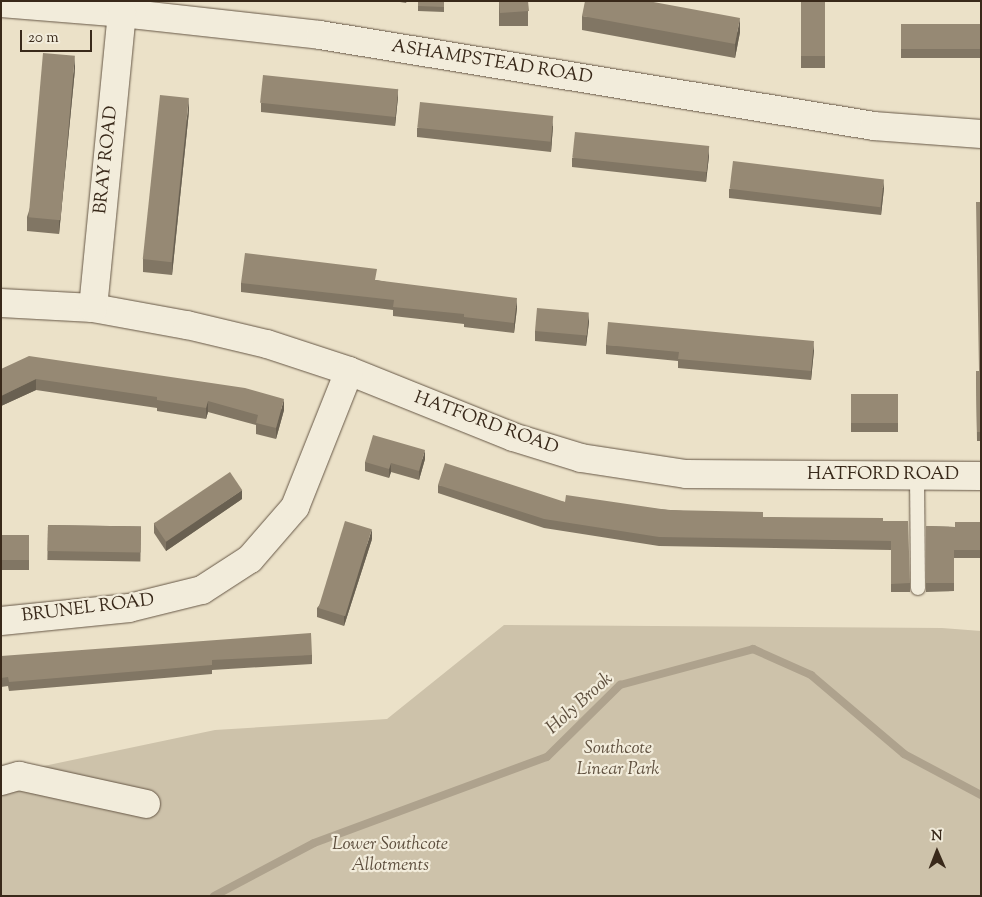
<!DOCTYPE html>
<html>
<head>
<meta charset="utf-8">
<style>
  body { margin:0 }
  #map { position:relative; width:982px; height:897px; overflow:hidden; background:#ebe1c8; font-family:"Sorts Mill Goudy",serif }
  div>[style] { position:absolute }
  .green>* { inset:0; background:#cdc2aa }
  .stream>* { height:8px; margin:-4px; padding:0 4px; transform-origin:4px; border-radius:4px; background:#aea28d }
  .roads { filter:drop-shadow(0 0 1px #665746) drop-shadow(0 0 1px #665746) }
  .lane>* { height:14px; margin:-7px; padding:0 7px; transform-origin:7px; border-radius:7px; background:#f2ecdb }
  .street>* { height:28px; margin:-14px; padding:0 14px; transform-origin:14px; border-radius:14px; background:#f2ecdb }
  .wall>* { inset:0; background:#817664; transform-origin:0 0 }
  .shaded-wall>* { inset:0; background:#696051 }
  .building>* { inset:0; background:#968974; transform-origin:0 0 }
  span { translate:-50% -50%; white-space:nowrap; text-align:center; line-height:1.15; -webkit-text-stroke:4.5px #f2ecdb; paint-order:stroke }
  .street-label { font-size:18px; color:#39291a }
  .park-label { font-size:18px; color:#5e4f3e; font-style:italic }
  .water-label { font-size:19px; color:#5c4d3c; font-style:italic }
  .frame { position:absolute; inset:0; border:2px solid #39291a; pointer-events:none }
  .north { position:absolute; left:912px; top:827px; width:50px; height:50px; -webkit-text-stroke:4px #f2ecdb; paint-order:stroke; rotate:359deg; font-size:14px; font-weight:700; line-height:20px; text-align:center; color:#39291a }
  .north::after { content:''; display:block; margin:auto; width:18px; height:22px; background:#39291a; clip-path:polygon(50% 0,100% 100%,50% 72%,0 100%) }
  .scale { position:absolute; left:20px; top:30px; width:72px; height:22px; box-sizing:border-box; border:2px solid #39291a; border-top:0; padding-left:6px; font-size:15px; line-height:18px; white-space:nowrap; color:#39291a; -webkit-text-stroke:4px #f2ecdb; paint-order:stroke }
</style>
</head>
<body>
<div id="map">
  <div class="green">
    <div style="clip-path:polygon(504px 625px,942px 628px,981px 631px,981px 896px,1px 896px,1px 775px,215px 730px,387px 719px)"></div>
  </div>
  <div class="stream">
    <div style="left:214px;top:896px;width:113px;rotate:-27.9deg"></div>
    <div style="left:314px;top:843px;width:248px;rotate:-20.3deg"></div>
    <div style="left:547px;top:757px;width:103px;rotate:-44.6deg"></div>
    <div style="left:620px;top:685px;width:138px;rotate:-15.1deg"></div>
    <div style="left:753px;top:649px;width:64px;rotate:24.1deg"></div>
    <div style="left:811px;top:675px;width:122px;rotate:40.3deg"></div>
    <div style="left:904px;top:754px;width:87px;rotate:28deg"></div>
  </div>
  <div class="roads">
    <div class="lane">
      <div style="left:917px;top:475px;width:113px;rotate:89.5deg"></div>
    </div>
    <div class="street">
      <div style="left:1px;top:3px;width:121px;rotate:4.7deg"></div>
      <div style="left:122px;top:13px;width:199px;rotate:6.3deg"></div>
      <div style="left:320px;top:35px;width:561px;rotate:9.33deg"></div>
      <div style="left:874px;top:126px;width:107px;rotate:4.3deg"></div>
      <div style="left:1px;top:303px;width:92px;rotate:3.1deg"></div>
      <div style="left:93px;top:308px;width:96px;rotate:10.3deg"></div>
      <div style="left:187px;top:325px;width:82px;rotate:13.4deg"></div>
      <div style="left:267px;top:344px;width:86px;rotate:18.2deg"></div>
      <div style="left:349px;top:371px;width:177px;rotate:21.9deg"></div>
      <div style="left:513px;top:437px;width:71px;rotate:17.2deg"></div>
      <div style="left:581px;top:458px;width:106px;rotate:8.7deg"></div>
      <div style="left:686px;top:474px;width:295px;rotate:0.4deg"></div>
      <div style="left:93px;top:308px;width:296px;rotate:-84.4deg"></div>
      <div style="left:1px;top:621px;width:129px;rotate:-5.8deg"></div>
      <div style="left:129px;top:608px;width:75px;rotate:-13.9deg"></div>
      <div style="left:202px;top:590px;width:57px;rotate:-32.9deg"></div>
      <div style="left:250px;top:559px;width:69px;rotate:-49.1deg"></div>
      <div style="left:295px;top:507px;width:146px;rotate:-68.3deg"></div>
      <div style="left:1px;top:781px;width:19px;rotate:-16deg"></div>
      <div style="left:19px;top:776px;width:130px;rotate:12.4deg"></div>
    </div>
  </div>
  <div class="wall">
    <div style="clip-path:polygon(394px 1px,407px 1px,406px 3px)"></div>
    <div style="clip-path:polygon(444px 1px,444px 12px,418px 11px,418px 6px)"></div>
    <div style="left:499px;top:1px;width:29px;height:25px"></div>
    <div style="left:801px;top:1px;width:24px;height:67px"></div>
    <div style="clip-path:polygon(582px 16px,740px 32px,735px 58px,582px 30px)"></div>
    <div style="left:981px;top:24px;width:34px;height:80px;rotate:90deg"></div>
    <div style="clip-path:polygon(75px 69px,59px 234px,27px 231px,27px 217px)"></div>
    <div style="clip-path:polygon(398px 97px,395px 126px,261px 112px,261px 103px)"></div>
    <div style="clip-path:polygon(189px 111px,172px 275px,143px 272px,143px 259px)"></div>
    <div style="clip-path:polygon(553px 126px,551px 152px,417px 137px,417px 128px)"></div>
    <div style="clip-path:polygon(709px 156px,706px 182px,572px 167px,572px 158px)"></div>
    <div style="clip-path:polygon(884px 188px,881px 215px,729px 198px,729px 189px)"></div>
    <div style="clip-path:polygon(981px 202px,981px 441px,977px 441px,976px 371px,979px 371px)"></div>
    <div style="clip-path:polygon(376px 280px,517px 308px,514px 333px,464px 327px,464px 324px,393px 316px,393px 310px,241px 292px,241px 283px)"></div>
    <div style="clip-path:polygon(589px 322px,586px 346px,535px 341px,535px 331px)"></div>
    <div style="clip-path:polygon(606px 345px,814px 350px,811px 380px,678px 368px,678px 361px,606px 354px)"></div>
    <div style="clip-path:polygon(1px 369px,284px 410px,276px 439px,256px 434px,256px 425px,208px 412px,206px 419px,157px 411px,157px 408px,36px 390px,1px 406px)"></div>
    <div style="left:851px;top:394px;width:47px;height:38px"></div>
    <div style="clip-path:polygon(425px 459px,419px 480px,391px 472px,389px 478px,365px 471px,365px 462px)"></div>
    <div style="clip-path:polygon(438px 485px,565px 502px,763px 517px,883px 521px,910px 583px,910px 592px,891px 592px,891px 550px,659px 546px,544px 528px,438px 493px)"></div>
    <div style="clip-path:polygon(242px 499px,166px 551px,154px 533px,154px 523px)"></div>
    <div style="clip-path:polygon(981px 522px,981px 558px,954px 558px,954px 591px,926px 592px,926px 526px,955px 527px)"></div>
    <div style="left:48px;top:525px;width:93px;height:35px;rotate:1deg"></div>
    <div style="left:1px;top:535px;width:28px;height:35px"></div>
    <div style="clip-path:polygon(372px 539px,344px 626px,317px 617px,317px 608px)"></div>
    <div style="clip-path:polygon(312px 655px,312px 664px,212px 670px,212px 674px,9px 691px,8px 686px,1px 687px,1px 656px)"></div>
  </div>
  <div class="shaded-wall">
    <div style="clip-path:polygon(740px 18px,740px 32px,735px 58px,735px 44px)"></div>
    <div style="clip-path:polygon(75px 56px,75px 69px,59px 234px,59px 220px)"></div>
    <div style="clip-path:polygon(398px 88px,398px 97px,395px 126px,395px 116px)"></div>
    <div style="clip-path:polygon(189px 98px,189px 111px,172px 275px,172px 262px)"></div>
    <div style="clip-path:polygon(553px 117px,553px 126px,551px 152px,551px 143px)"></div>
    <div style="clip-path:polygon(709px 147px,709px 156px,706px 182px,706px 173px)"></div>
    <div style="clip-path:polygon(884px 179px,884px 188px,881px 215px,881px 206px)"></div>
    <div style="clip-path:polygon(517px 298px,517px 308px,514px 333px,514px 323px)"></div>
    <div style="clip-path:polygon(589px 313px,589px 322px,586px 346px,586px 337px)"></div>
    <div style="clip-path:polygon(814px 341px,814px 350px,811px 380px,811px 371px)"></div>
    <div style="clip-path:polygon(36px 379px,36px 390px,1px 406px,1px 396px)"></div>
    <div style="clip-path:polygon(284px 399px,284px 410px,276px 439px,276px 428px)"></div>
    <div style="clip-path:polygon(208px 401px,208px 412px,206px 419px,206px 408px)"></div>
    <div style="clip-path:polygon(425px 450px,425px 459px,419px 480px,419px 471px)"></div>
    <div style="clip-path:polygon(391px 463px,391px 472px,389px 478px,389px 469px)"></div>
    <div style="clip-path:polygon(242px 490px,242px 499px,166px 551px,166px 541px)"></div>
    <div style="clip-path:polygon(372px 529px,372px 539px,344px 626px,344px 616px)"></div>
  </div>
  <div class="building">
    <div style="clip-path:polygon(418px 1px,444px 1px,444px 7px,418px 6px)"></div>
    <div style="clip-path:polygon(499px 1px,528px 1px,529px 11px,500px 13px)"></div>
    <div style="clip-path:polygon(585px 1px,648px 1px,740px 18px,735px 44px,582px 16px)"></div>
    <div style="left:801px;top:1px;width:24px;height:55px"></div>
    <div style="left:981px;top:24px;width:25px;height:80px;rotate:90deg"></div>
    <div style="left:43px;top:53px;width:32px;height:165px;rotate:5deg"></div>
    <div style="left:263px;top:75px;width:136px;height:28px;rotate:6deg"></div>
    <div style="left:160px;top:95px;width:29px;height:165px;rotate:6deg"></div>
    <div style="left:420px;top:102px;width:134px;height:26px;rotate:6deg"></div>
    <div style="left:575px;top:132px;width:135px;height:26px;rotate:6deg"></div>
    <div style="left:733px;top:161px;width:152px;height:28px;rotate:7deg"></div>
    <div style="clip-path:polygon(976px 202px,981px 202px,981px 432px,977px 432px,976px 371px,979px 371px)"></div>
    <div style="clip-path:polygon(245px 253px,377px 269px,375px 280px,517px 298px,514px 323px,464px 317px,464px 314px,393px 307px,394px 300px,241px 283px)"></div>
    <div style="left:537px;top:308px;width:52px;height:23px;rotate:5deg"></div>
    <div style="clip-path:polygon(608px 322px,814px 341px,811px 371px,678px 359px,679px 352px,606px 345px)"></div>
    <div style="clip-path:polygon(29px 356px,245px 388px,284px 399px,276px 428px,256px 423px,258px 415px,208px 401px,206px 408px,157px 400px,157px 397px,36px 379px,1px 396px,1px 369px)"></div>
    <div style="left:851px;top:394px;width:47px;height:29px"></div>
    <div style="clip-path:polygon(373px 435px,425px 450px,419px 471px,391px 463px,389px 469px,365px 462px)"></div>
    <div style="clip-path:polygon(445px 463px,565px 502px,566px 495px,668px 510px,763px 512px,763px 517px,883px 518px,883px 521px,908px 521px,910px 583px,891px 584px,891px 541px,659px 537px,544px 519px,438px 485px)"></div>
    <div style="left:230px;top:472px;width:22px;height:92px;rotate:56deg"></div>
    <div style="left:345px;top:521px;width:28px;height:91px;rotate:17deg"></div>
    <div style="clip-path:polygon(955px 522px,981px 522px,981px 550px,954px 550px,954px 583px,926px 583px,926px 526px,955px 527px)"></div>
    <div style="left:48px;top:525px;width:93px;height:26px;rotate:1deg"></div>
    <div style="left:1px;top:535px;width:28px;height:25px"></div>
    <div style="clip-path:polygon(311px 633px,312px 655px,212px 660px,212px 665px,9px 682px,8px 677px,1px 678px,1px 656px)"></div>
  </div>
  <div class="street-label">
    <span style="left:492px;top:63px;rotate:9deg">ASHAMPSTEAD ROAD</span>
    <span style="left:107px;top:160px;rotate:-84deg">BRAY ROAD</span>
    <span style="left:486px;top:424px;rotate:20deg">HATFORD ROAD</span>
    <span style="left:883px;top:475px">HATFORD ROAD</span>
    <span style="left:88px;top:609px;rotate:-7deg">BRUNEL ROAD</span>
  </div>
  <div class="park-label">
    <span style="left:618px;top:760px">Southcote<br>Linear Park</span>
    <span style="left:390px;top:856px">Lower Southcote<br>Allotments</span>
  </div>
  <div class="water-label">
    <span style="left:580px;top:704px;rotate:-42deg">Holy Brook</span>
  </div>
  <div class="frame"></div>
  <div class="north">N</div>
  <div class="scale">20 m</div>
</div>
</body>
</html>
